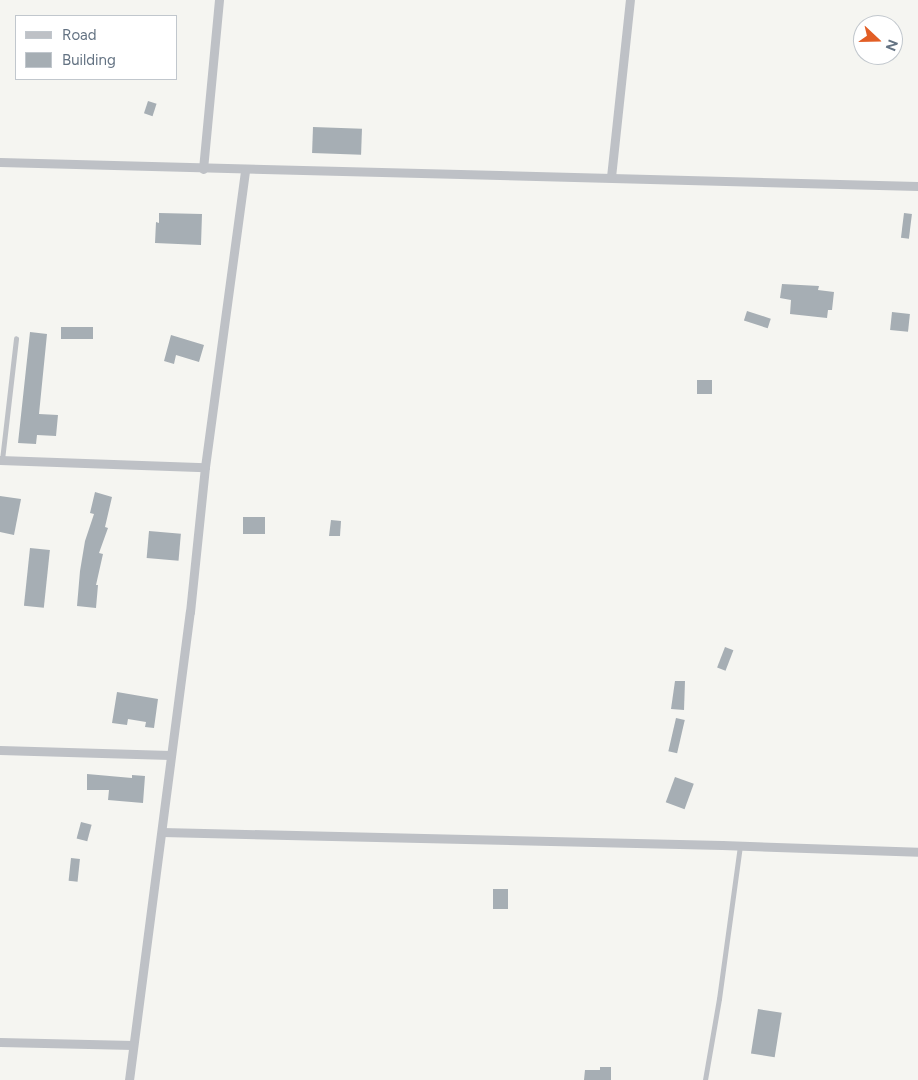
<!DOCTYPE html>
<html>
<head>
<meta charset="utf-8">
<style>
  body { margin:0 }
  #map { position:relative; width:918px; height:1080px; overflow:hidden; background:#f5f5f1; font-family:Figtree,sans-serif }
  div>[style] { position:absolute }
  .building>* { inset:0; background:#a6aeb4; transform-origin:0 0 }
  .service>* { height:4.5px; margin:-2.25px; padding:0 2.25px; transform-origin:2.25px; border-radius:2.25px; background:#bec1c6 }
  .minor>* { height:9px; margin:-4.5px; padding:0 4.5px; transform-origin:4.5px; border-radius:4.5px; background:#bec1c6 }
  span { translate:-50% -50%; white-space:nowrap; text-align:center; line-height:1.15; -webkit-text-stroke:5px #fff; paint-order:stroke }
  .legend { position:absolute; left:15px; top:15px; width:162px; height:65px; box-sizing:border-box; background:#fff; border:1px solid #c1c7cd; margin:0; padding:6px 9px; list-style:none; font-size:15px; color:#647383 }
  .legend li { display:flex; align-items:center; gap:10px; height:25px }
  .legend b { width:25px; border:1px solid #c1c7cd }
  .north { position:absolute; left:853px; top:15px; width:50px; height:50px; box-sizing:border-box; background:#fff; border:1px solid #c1c7cd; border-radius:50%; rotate:111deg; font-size:14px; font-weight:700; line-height:20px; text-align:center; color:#647383 }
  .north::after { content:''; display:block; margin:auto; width:18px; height:22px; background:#e25e25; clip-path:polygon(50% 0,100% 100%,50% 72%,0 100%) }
</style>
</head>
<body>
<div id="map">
  <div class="building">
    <div style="left:148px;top:101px;width:9px;height:13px;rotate:18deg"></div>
    <div style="left:313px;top:127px;width:49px;height:26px;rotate:2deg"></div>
    <div style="clip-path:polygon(159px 213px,202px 214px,201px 245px,155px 243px,156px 222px,159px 223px)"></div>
    <div style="left:904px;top:213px;width:8px;height:25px;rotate:7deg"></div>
    <div style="clip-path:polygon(782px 284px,819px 286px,818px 290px,834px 292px,832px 310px,828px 310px,827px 318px,790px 314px,791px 300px,780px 298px)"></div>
    <div style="left:747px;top:311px;width:25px;height:10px;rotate:18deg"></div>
    <div style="left:892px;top:312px;width:18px;height:18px;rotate:6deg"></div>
    <div style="left:93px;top:327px;width:12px;height:32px;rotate:90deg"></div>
    <div style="clip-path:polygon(30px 332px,47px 334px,39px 414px,58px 415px,56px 436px,37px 435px,36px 444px,18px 443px)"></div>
    <div style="clip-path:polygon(171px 335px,204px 345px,199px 362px,176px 355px,174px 364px,164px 361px)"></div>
    <div style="left:712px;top:380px;width:14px;height:15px;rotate:90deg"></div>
    <div style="clip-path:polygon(95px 492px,112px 497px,105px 527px,108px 528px,99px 553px,103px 554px,96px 585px,98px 585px,96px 608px,77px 606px,80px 571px,85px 541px,94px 514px,90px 513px)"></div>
    <div style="clip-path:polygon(0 496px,21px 499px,14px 535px,0 532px)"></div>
    <div style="left:243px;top:517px;width:22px;height:17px"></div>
    <div style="clip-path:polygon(331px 520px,341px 521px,340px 536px,329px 536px)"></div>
    <div style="left:149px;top:531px;width:32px;height:27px;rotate:5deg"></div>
    <div style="left:30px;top:548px;width:20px;height:58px;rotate:6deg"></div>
    <div style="left:725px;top:647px;width:9px;height:22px;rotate:21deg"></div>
    <div style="clip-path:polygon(675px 681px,685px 681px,684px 710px,671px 709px)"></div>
    <div style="clip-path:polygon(117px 692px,158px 699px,154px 728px,145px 727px,146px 722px,128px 719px,127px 725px,112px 723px)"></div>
    <div style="left:676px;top:718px;width:9px;height:34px;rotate:13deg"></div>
    <div style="clip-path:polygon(87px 774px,132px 778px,132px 775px,145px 776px,143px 803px,108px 800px,109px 790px,87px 790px)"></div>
    <div style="left:675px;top:777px;width:20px;height:27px;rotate:20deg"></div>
    <div style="left:81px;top:822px;width:11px;height:17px;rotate:15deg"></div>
    <div style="left:71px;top:858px;width:9px;height:23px;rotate:6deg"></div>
    <div style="left:493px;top:889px;width:15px;height:20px"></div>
    <div style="left:758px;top:1009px;width:24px;height:45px;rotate:9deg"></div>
    <div style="clip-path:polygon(600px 1067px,611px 1067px,611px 1080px,584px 1080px,585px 1070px,600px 1070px)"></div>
  </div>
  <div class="service">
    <div style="left:2px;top:460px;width:122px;rotate:-83.4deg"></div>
    <div style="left:705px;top:1080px;width:82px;rotate:-80.2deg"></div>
    <div style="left:719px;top:999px;width:155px;rotate:-82.2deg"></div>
  </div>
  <div class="minor">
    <div style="left:0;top:162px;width:918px;rotate:1.5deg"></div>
    <div style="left:203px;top:169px;width:170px;rotate:-84.6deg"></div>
    <div style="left:611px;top:177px;width:178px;rotate:-83.9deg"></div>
    <div style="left:0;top:460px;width:205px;rotate:2deg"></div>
    <div style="left:0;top:750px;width:170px;rotate:1.7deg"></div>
    <div style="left:162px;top:832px;width:560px;rotate:1.33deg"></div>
    <div style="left:722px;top:845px;width:196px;rotate:2deg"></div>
    <div style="left:0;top:1042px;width:133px;rotate:1.3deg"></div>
    <div style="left:129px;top:1080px;width:472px;rotate:-82.6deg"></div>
    <div style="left:190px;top:612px;width:146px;rotate:-84.1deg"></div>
    <div style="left:205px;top:467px;width:300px;rotate:-82.3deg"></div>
  </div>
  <ul class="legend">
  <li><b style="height:6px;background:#bec1c6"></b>Road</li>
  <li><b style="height:14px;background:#a6aeb4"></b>Building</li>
  </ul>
  <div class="north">N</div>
</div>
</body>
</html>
